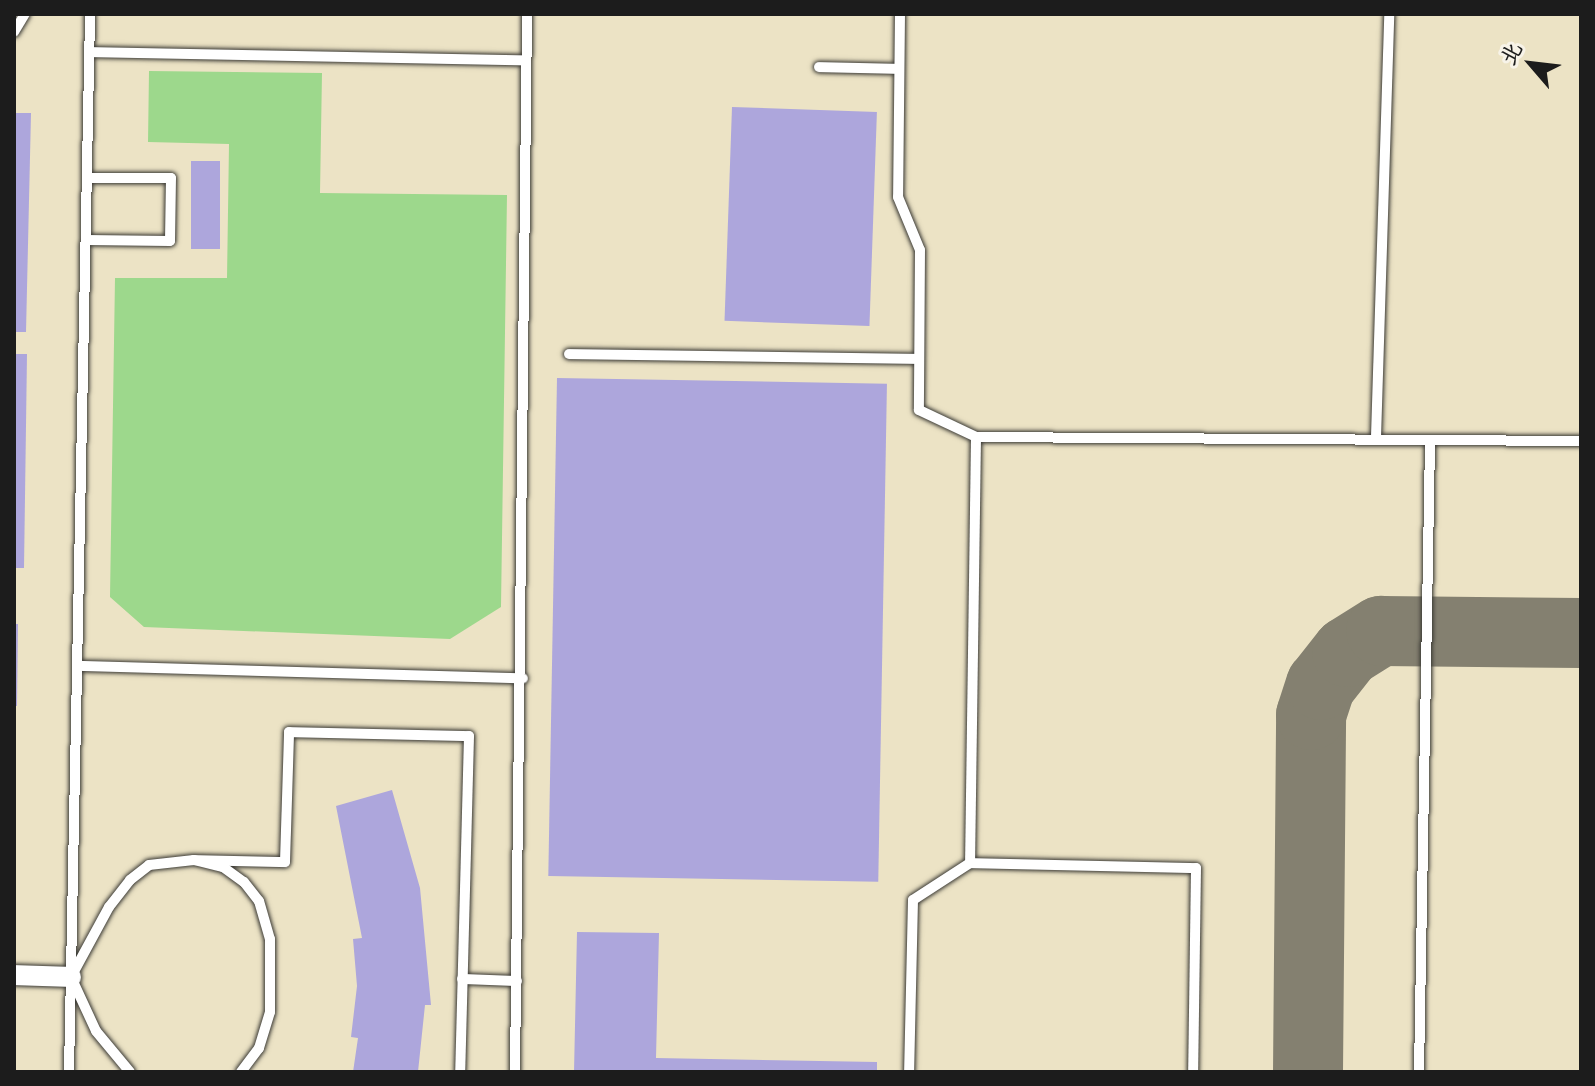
<!DOCTYPE html>
<html>
<head>
<meta charset="utf-8">
<style>
  body { margin:0 }
  #map { position:relative; width:1595px; height:1086px; overflow:hidden; background:#ece3c5; font-family:"Playpen Sans","LXGW WenKai TC",sans-serif }
  div>[style] { position:absolute }
  .green>* { inset:0; background:#9dd88c }
  .taxiway>* { height:70px; margin:-35px; padding:0 35px; transform-origin:35px; border-radius:35px; background:#848070 }
  .building>* { inset:0; background:#ada6dc; transform-origin:0 0 }
  .roads { filter:drop-shadow(0 0 2px #3b3a35) drop-shadow(0 0 2px #3b3a35) }
  .service>* { height:10px; margin:-5px; padding:0 5px; transform-origin:5px; border-radius:5px; background:#fff }
  .minor>* { height:20px; margin:-10px; padding:0 10px; transform-origin:10px; border-radius:10px; background:#fff }
  span { translate:-50% -50%; white-space:nowrap; text-align:center; line-height:1.15; -webkit-text-stroke:8px #f7f3e8; paint-order:stroke }
  .frame { position:absolute; inset:0; border:16px solid #1c1c1c; pointer-events:none }
  .north { position:absolute; left:1491px; top:24px; width:80px; height:80px; -webkit-text-stroke:6px #f7f3e8; paint-order:stroke; rotate:298deg; font-size:22px; font-weight:700; line-height:32px; text-align:center; color:#1c1c1c }
  .north::after { content:''; display:block; margin:auto; width:28px; height:36px; background:#1c1c1c; clip-path:polygon(50% 0,100% 100%,50% 72%,0 100%) }
</style>
</head>
<body>
<div id="map">
  <div class="green">
    <div style="clip-path:polygon(149px 71px,322px 73px,320px 193px,507px 195px,501px 607px,450px 639px,144px 627px,110px 597px,115px 278px,227px 278px,229px 144px,148px 142px)"></div>
  </div>
  <div class="taxiway">
    <div style="left:1308px;top:1072px;width:357px;rotate:-89.5deg"></div>
    <div style="left:1311px;top:715px;width:32px;rotate:-72deg"></div>
    <div style="left:1321px;top:685px;width:42px;rotate:-51.8deg"></div>
    <div style="left:1347px;top:652px;width:40px;rotate:-32deg"></div>
    <div style="left:1381px;top:631px;width:200px;rotate:0.6deg"></div>
  </div>
  <div class="building">
    <div style="left:732px;top:107px;width:145px;height:214px;rotate:2deg"></div>
    <div style="clip-path:polygon(14px 113px,31px 113px,26px 332px,14px 332px)"></div>
    <div style="left:191px;top:161px;width:29px;height:88px"></div>
    <div style="clip-path:polygon(14px 354px,27px 354px,24px 568px,14px 568px)"></div>
    <div style="left:557px;top:378px;width:330px;height:498px;rotate:1deg"></div>
    <div style="clip-path:polygon(14px 624px,18px 624px,17px 706px,14px 706px)"></div>
    <div style="clip-path:polygon(392px 790px,420px 888px,431px 1005px,425px 1005px,418px 1072px,353px 1072px,358px 1038px,351px 1037px,357px 986px,353px 939px,362px 938px,336px 806px)"></div>
    <div style="clip-path:polygon(577px 932px,659px 933px,656px 1058px,877px 1062px,877px 1072px,574px 1072px)"></div>
  </div>
  <div class="roads">
    <div class="service">
      <div style="left:900px;top:14px;width:183px;rotate:90.6deg"></div>
      <div style="left:898px;top:197px;width:57px;rotate:67.5deg"></div>
      <div style="left:920px;top:250px;width:160px;rotate:90.4deg"></div>
      <div style="left:919px;top:410px;width:63px;rotate:25.3deg"></div>
      <div style="left:976px;top:437px;width:426px;rotate:90.8deg"></div>
      <div style="left:970px;top:863px;width:68px;rotate:147deg"></div>
      <div style="left:913px;top:900px;width:172px;rotate:91.3deg"></div>
      <div style="left:14px;top:32px;width:21px;rotate:-59deg"></div>
      <div style="left:90px;top:52px;width:436px;rotate:1.1deg"></div>
      <div style="left:819px;top:67px;width:80px;rotate:1.4deg"></div>
      <div style="left:86px;top:240px;width:84px;rotate:0.7deg"></div>
      <div style="left:170px;top:241px;width:63px;rotate:-89.1deg"></div>
      <div style="left:171px;top:178px;width:84px;rotate:180deg"></div>
      <div style="left:569px;top:354px;width:350px;rotate:0.8deg"></div>
      <div style="left:976px;top:437px;width:605px;rotate:0.38deg"></div>
      <div style="left:1376px;top:437px;width:423px;rotate:-88.2deg"></div>
      <div style="left:80px;top:666px;width:443px;rotate:1.6deg"></div>
      <div style="left:194px;top:860px;width:91px;rotate:1.3deg"></div>
      <div style="left:285px;top:862px;width:130px;rotate:-88.2deg"></div>
      <div style="left:289px;top:732px;width:180px;rotate:1.3deg"></div>
      <div style="left:469px;top:736px;width:336px;rotate:91.5deg"></div>
      <div style="left:970px;top:863px;width:226px;rotate:1.3deg"></div>
      <div style="left:1196px;top:868px;width:204px;rotate:90.8deg"></div>
      <div style="left:462px;top:979px;width:55px;rotate:2.1deg"></div>
      <div style="left:69px;top:1072px;width:1058px;rotate:-88.86deg"></div>
      <div style="left:130px;top:1072px;width:53px;rotate:-129.7deg"></div>
      <div style="left:96px;top:1031px;width:60px;rotate:-114.8deg"></div>
      <div style="left:71px;top:977px;width:80px;rotate:-61.5deg"></div>
      <div style="left:109px;top:907px;width:34px;rotate:-52deg"></div>
      <div style="left:130px;top:880px;width:24px;rotate:-38deg"></div>
      <div style="left:149px;top:865px;width:45px;rotate:-6.3deg"></div>
      <div style="left:194px;top:860px;width:30px;rotate:14deg"></div>
      <div style="left:223px;top:867px;width:26px;rotate:36deg"></div>
      <div style="left:244px;top:882px;width:24px;rotate:52deg"></div>
      <div style="left:259px;top:901px;width:40px;rotate:74deg"></div>
      <div style="left:270px;top:939px;width:73px;rotate:90deg"></div>
      <div style="left:270px;top:1012px;width:38px;rotate:107deg"></div>
      <div style="left:259px;top:1048px;width:30px;rotate:127deg"></div>
      <div style="left:515px;top:1072px;width:1058px;rotate:-89.35deg"></div>
      <div style="left:1419px;top:1072px;width:631px;rotate:-89deg"></div>
    </div>
    <div class="minor">
      <div style="left:14px;top:975px;width:57px;rotate:2deg"></div>
    </div>
  </div>
  <div class="frame"></div>
  <div class="north">北</div>
</div>
</body>
</html>
